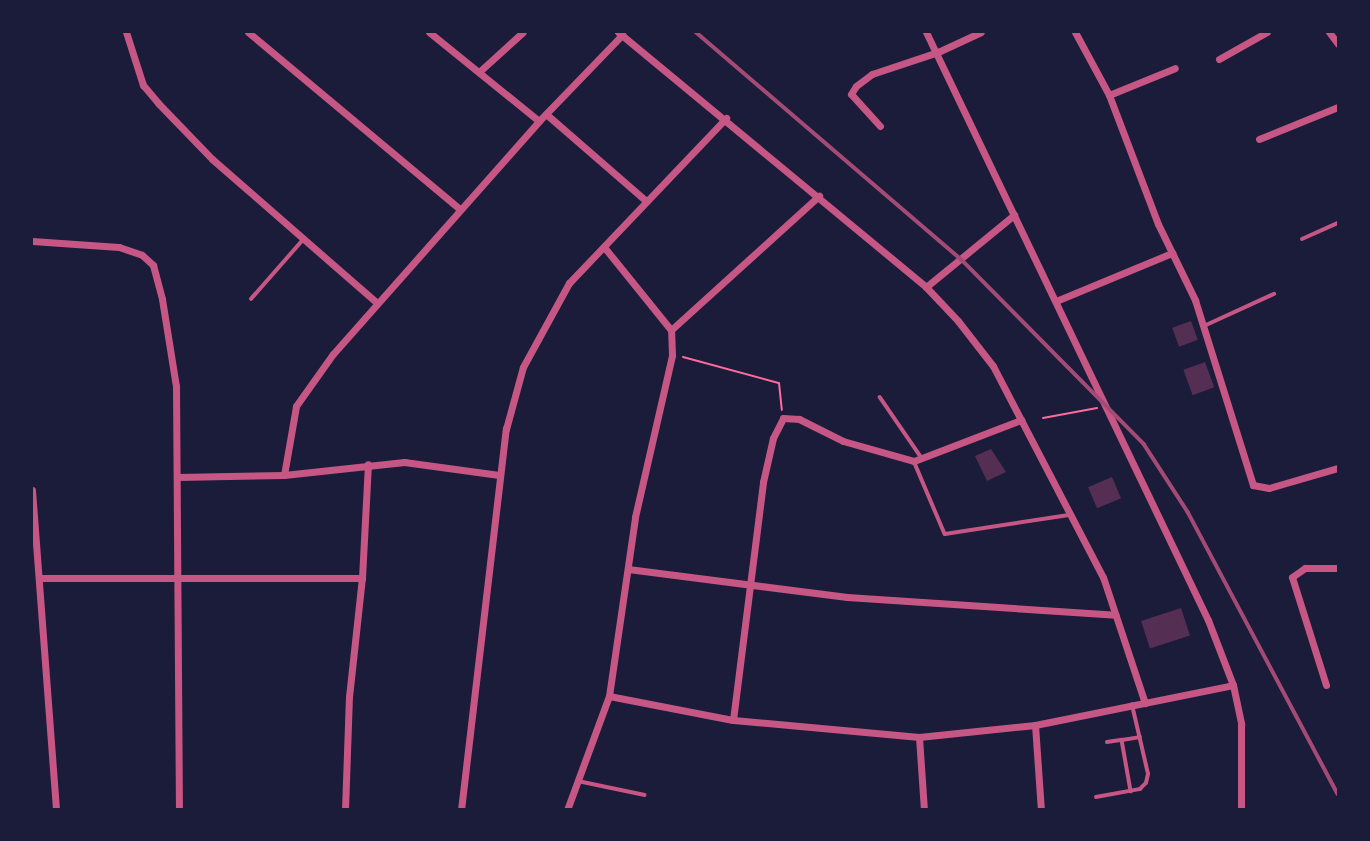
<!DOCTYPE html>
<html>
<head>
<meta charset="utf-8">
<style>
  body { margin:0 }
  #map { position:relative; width:1370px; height:841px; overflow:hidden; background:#1b1b3a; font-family:Rubik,sans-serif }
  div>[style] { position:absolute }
  .building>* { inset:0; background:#542f53; transform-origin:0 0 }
  .path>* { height:2px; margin:-1px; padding:0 1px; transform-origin:1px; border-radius:1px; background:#ff6b9d }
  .service>* { height:3.5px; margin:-1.75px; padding:0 1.75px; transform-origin:1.75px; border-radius:1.75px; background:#c65784 }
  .minor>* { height:7px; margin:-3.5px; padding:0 3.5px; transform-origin:3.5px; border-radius:3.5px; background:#c65784 }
  .rail>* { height:3.5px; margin:-1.75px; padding:0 1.75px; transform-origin:1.75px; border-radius:1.75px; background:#a44b75 }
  span { translate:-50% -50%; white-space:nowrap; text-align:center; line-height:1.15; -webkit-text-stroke:5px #1b1b3a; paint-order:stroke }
  .frame { position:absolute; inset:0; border:33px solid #1b1b3a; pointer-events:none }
</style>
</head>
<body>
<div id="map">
  <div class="building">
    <div style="left:1191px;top:321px;width:20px;height:20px;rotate:70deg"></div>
    <div style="left:1205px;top:362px;width:27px;height:23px;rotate:70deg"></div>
    <div style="clip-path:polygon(991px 449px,1006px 472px,987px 481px,975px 456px)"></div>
    <div style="left:1112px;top:477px;width:23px;height:26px;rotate:67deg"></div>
    <div style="left:1181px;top:608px;width:29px;height:42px;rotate:72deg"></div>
  </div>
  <div class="path">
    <div style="left:683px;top:357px;width:99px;rotate:15.2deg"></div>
    <div style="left:779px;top:383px;width:27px;rotate:84deg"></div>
    <div style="left:1043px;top:418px;width:55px;rotate:-10.5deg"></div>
  </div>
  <div class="service">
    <div style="left:1302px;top:239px;width:39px;rotate:-24deg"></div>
    <div style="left:251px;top:299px;width:77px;rotate:-48.7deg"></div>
    <div style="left:1204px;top:326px;width:77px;rotate:-24.6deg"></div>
    <div style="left:880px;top:397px;width:74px;rotate:55.5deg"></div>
    <div style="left:914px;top:461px;width:79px;rotate:67deg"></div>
    <div style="left:945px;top:534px;width:125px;rotate:-8.7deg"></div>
    <div style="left:1122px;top:740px;width:18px;rotate:-9deg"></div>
    <div style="left:1107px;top:742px;width:15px;rotate:-8deg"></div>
    <div style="left:1122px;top:740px;width:52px;rotate:80deg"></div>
    <div style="left:578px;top:781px;width:68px;rotate:11.8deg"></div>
    <div style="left:1096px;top:797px;width:45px;rotate:-10.3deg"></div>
    <div style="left:1140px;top:789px;width:8px;rotate:-45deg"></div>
    <div style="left:1146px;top:783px;width:9px;rotate:-77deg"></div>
    <div style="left:1148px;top:774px;width:71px;rotate:-103.1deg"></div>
  </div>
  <div class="minor">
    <div style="left:126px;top:32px;width:56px;rotate:72.2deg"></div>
    <div style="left:143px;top:85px;width:23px;rotate:50deg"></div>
    <div style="left:158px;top:103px;width:78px;rotate:46deg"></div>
    <div style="left:212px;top:159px;width:219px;rotate:41.1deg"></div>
    <div style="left:248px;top:32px;width:276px;rotate:39.9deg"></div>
    <div style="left:429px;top:32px;width:141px;rotate:39deg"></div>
    <div style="left:618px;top:32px;width:400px;rotate:39.6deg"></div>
    <div style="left:926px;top:287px;width:47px;rotate:46.7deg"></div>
    <div style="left:958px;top:321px;width:57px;rotate:52.1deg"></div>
    <div style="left:993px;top:366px;width:238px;rotate:62.5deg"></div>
    <div style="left:1103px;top:577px;width:133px;rotate:71.6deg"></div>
    <div style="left:926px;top:32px;width:652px;rotate:64.38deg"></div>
    <div style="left:1208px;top:620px;width:70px;rotate:69deg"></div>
    <div style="left:1233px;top:685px;width:40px;rotate:78deg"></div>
    <div style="left:1241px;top:724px;width:86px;rotate:90deg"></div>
    <div style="left:1075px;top:32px;width:72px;rotate:61.6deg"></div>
    <div style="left:1109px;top:95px;width:138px;rotate:69.2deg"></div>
    <div style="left:1158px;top:224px;width:85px;rotate:64deg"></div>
    <div style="left:1195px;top:300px;width:194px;rotate:72.6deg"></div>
    <div style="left:1253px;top:485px;width:16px;rotate:11deg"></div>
    <div style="left:1269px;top:488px;width:72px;rotate:-16.2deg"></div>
    <div style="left:1329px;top:32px;width:15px;rotate:53deg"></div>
    <div style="left:1219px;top:59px;width:55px;rotate:-29.4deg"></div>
    <div style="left:479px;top:72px;width:59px;rotate:-42.3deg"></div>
    <div style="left:1109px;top:95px;width:71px;rotate:-22.2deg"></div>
    <div style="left:546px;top:114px;width:131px;rotate:41deg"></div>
    <div style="left:880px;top:126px;width:43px;rotate:-132.2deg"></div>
    <div style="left:851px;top:94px;width:9px;rotate:-58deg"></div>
    <div style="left:856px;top:86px;width:20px;rotate:-37deg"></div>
    <div style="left:872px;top:74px;width:70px;rotate:-18.4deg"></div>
    <div style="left:938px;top:52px;width:47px;rotate:-24.9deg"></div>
    <div style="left:1259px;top:139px;width:85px;rotate:-22.1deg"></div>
    <div style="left:32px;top:241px;width:87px;rotate:3.9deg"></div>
    <div style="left:119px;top:247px;width:24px;rotate:19deg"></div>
    <div style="left:142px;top:255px;width:15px;rotate:42deg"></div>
    <div style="left:153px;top:265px;width:35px;rotate:75deg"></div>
    <div style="left:162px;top:299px;width:88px;rotate:80.9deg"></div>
    <div style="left:176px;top:386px;width:424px;rotate:89.6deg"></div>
    <div style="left:926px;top:287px;width:114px;rotate:-39.3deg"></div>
    <div style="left:1056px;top:301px;width:126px;rotate:-22.5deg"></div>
    <div style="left:671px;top:330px;width:200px;rotate:-42.2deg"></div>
    <div style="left:284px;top:475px;width:70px;rotate:-80.1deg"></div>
    <div style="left:296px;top:406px;width:64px;rotate:-54.6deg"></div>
    <div style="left:333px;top:354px;width:311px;rotate:-48.5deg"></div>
    <div style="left:539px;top:121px;width:120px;rotate:-46deg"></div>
    <div style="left:177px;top:477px;width:107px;rotate:-1.1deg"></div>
    <div style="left:284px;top:475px;width:121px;rotate:-6.2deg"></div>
    <div style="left:404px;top:462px;width:96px;rotate:7.8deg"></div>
    <div style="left:32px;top:490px;width:321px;rotate:85.7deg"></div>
    <div style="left:628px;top:569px;width:221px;rotate:7.3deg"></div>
    <div style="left:847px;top:597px;width:269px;rotate:3.8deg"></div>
    <div style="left:39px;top:578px;width:323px"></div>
    <div style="left:1326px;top:685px;width:113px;rotate:-107.5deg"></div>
    <div style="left:1292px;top:577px;width:16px;rotate:-35deg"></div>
    <div style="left:1305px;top:568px;width:33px"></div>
    <div style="left:609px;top:696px;width:126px;rotate:11deg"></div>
    <div style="left:733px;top:720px;width:187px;rotate:5.2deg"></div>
    <div style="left:919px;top:737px;width:117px;rotate:-5.9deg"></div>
    <div style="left:1035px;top:725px;width:202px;rotate:-11.4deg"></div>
    <div style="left:733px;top:720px;width:240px;rotate:-82.8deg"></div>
    <div style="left:763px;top:482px;width:45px;rotate:-77.2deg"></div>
    <div style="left:773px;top:438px;width:22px;rotate:-63deg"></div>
    <div style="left:783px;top:418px;width:16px;rotate:4deg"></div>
    <div style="left:799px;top:419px;width:49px;rotate:26.6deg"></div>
    <div style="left:843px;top:441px;width:74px;rotate:15.7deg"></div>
    <div style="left:914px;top:461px;width:115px;rotate:-21deg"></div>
    <div style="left:1035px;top:725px;width:85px;rotate:86deg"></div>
    <div style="left:919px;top:737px;width:73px;rotate:86.1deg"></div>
    <div style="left:345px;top:810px;width:113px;rotate:-88deg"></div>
    <div style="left:349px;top:697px;width:120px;rotate:-83.8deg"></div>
    <div style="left:362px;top:578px;width:114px;rotate:-87deg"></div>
    <div style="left:461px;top:810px;width:384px;rotate:-83.3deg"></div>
    <div style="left:506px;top:429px;width:64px;rotate:-74.7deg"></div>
    <div style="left:523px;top:367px;width:96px;rotate:-61.3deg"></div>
    <div style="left:569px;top:283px;width:228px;rotate:-46.4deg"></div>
    <div style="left:567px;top:810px;width:121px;rotate:-69.8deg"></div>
    <div style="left:609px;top:696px;width:181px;rotate:-81.7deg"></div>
    <div style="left:635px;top:517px;width:166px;rotate:-77.1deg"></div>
    <div style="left:672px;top:355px;width:25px;rotate:-92deg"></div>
    <div style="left:671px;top:330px;width:107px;rotate:-128.9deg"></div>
  </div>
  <div class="rail">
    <div style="left:696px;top:32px;width:350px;rotate:40.6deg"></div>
    <div style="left:962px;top:260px;width:259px;rotate:45.3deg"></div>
    <div style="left:1144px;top:444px;width:81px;rotate:57.1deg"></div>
    <div style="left:1188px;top:512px;width:319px;rotate:62deg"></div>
  </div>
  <div class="frame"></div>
</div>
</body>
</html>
